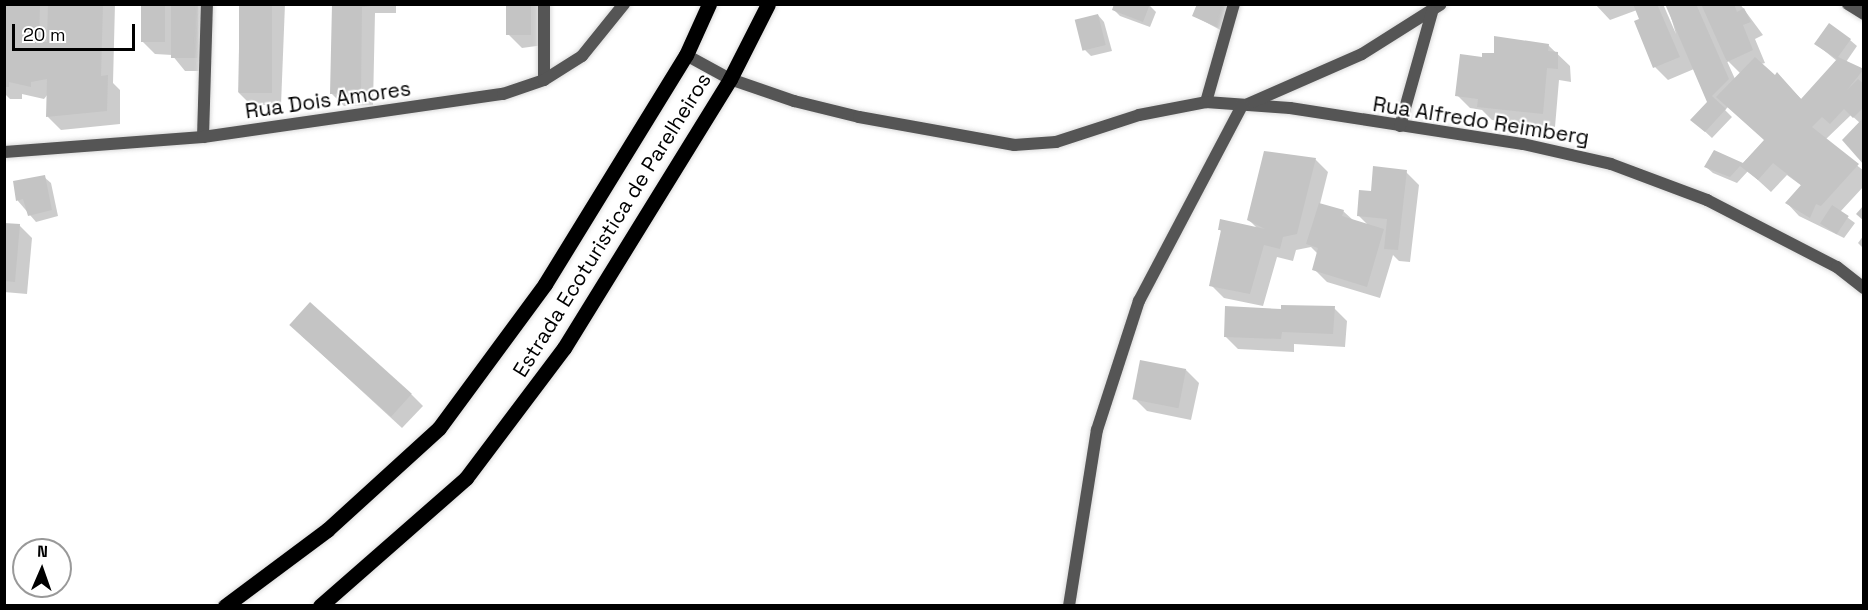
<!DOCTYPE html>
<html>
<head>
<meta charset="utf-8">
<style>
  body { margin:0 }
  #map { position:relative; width:1868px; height:610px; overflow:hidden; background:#fff; font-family:"Space Grotesk",sans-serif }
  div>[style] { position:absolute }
  .shadow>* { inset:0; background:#0003 }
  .building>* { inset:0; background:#c4c4c4; transform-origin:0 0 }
  .roads { filter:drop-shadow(0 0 2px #dbdbdb) drop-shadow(0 0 2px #dbdbdb) }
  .lane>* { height:12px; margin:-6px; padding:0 6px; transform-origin:6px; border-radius:6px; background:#555 }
  .street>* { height:12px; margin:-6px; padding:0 6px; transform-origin:6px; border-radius:6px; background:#555 }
  .primary>* { height:15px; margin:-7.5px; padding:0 7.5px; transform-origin:7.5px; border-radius:7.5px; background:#000 }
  span { translate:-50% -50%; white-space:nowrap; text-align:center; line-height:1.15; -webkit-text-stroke:4.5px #fff; paint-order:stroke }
  .street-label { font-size:21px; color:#000 }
  .frame { position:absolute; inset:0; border:6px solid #000; pointer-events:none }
  .north { position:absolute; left:12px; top:538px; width:60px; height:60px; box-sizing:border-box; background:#fff; border:2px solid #999; border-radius:50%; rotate:2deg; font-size:16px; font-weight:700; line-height:24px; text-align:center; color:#000 }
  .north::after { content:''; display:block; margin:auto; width:21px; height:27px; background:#000; clip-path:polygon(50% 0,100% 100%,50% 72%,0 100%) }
  .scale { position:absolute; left:12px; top:24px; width:123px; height:27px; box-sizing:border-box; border:3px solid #000; border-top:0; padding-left:8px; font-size:18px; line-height:21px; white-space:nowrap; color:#000; -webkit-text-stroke:4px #fff; paint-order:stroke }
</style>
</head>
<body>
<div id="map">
  <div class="shadow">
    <div style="clip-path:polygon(4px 4px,115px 4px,113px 83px,120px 90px,120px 124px,61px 130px,48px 117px,48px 94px,44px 99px,22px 94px,22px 99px,10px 99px,4px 93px)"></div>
    <div style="clip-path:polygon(142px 4px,211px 4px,209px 71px,185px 71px,172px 55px,155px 54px,142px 41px)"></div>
    <div style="clip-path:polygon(240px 4px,285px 4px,281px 105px,251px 105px,238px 92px)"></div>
    <div style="clip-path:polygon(333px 4px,396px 4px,396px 13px,375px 13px,373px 105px,344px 106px,331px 93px)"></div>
    <div style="clip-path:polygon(508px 4px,543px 4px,544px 45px,522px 48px,509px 35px)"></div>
    <div style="clip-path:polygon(evenodd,1595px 4px,1663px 4px,1676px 34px,1667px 4px,1740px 4px,1763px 35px,1755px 39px,1765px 63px,1761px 64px,1775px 77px,1777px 74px,1802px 100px,1837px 61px,1816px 44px,1850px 40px,1857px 46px,1846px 62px,1864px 70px,1864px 163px,1860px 123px,1851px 115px,1825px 140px,1864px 171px,1864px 186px,1840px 212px,1855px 223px,1844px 238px,1799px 216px,1787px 203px,1802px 186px,1787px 175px,1771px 192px,1748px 171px,1737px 183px,1713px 173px,1706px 167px,1742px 164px,1765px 140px,1728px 107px,1725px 110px,1732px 117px,1712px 138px,1699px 126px,1709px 102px,1694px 69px,1668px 80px,1655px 67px,1637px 10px,1610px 20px,1595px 4px,1726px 59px,1741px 74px,1735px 79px,1726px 59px)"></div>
    <div style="clip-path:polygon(1149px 5px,1156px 12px,1150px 27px,1120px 16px,1114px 10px)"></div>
    <div style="clip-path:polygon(1238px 5px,1226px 33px,1194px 16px)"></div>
    <div style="clip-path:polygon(1098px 15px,1104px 22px,1112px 51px,1091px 56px,1084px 49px)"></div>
    <div style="clip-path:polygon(1548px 45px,1570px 66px,1571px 82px,1559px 80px,1555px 127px,1492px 120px,1482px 110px,1470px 108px,1457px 95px,1484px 59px)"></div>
    <div style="clip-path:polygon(1315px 159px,1328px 172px,1320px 204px,1343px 211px,1354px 221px,1369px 226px,1359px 216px,1372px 192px,1406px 172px,1419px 185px,1410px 262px,1399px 261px,1393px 255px,1380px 298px,1327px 282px,1314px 269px,1318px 254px,1311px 247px,1296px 250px,1293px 261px,1277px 257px,1263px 306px,1224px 298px,1211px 285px,1222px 232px,1219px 229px,1258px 229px,1248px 219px)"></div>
    <div style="clip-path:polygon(44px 177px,51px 183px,58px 216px,36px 222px,18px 201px,15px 183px)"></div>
    <div style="clip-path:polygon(4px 224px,19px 225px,32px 238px,27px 294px,4px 292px)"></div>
    <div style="clip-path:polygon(1864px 235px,1864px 249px,1858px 243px)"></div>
    <div style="clip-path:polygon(1334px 308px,1347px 321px,1345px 347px,1294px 344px,1294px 352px,1238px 349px,1225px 336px,1283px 310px)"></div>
    <div style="clip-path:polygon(302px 336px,411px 394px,423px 406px,402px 428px)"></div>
    <div style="clip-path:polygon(1186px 370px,1199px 383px,1191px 420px,1147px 411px,1134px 398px)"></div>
  </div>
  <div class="building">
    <div style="clip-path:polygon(4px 4px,40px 4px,39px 42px,47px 42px,48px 4px,103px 4px,101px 76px,108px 75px,107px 111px,46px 117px,47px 79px,31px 82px,31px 87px,9px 82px,9px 87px,4px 87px)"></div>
    <div style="left:141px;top:4px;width:24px;height:38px"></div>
    <div style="left:171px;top:4px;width:27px;height:54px"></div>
    <div style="left:239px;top:4px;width:33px;height:89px"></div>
    <div style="clip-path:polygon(332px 4px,390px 4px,362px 7px,361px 93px,330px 94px)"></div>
    <div style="left:506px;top:4px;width:25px;height:31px"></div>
    <div style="clip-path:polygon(1114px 4px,1150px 4px,1143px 22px,1112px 10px)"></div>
    <div style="clip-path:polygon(1197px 4px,1229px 4px,1219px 28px,1192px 16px)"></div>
    <div style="clip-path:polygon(1633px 4px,1657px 4px,1680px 57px,1653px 68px,1634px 21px,1639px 19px)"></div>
    <div style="clip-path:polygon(1665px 4px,1696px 4px,1729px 79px,1712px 96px,1726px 109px,1705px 132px,1690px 120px,1707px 102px)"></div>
    <div style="clip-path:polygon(1701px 4px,1734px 4px,1737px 12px,1744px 8px,1751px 22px,1743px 25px,1753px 50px,1727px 62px)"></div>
    <div style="left:1098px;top:14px;width:32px;height:24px;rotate:76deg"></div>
    <div style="clip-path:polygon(1829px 23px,1851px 39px,1838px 57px,1864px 69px,1847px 90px,1858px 79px,1864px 84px,1864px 107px,1853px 118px,1844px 109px,1830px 124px,1822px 117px,1812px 127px,1859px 164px,1821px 206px,1816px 204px,1810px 218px,1785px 203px,1801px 185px,1773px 163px,1758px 180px,1740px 166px,1730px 177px,1704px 167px,1714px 150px,1743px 163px,1764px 140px,1716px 97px,1755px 57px,1775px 75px,1777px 72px,1801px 99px,1837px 59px,1814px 44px)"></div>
    <div style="clip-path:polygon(1494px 36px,1549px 44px,1548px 51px,1558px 52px,1558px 69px,1547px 68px,1543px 114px,1477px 107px,1478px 99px,1455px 96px,1460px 54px,1482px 57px,1482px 53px,1494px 53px)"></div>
    <div style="clip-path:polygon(1864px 117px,1864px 165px,1842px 140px)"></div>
    <div style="clip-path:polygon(1264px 151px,1316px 158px,1297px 234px,1283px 237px,1280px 249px,1264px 245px,1250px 294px,1209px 286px,1221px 230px,1218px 230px,1220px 219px,1265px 229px,1247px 220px)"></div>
    <div style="clip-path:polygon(1373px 166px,1407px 170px,1398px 250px,1384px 249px,1387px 219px,1357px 216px,1359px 190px,1371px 191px)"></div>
    <div style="clip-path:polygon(45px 175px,52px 210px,28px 216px,23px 199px,16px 201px,13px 181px)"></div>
    <div style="clip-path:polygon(1319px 203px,1344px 210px,1342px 216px,1384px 229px,1367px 287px,1312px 270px,1318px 248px,1306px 244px)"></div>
    <div style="left:1832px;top:205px;width:20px;height:22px;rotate:33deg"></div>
    <div style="clip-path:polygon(1864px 205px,1864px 221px,1856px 214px)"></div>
    <div style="clip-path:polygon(4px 223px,20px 224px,15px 282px,4px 281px)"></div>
    <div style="left:310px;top:302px;width:137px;height:31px;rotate:42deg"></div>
    <div style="clip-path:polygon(1281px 305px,1335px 306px,1333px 334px,1282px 332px,1281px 339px,1224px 337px,1225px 306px,1281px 309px)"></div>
    <div style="left:1140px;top:360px;width:47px;height:40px;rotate:11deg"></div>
  </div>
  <div class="roads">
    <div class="lane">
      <div style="left:1206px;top:102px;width:102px;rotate:-74.1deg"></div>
    </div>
    <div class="street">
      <div style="left:1848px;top:4px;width:19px;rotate:32deg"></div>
      <div style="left:686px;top:55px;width:50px;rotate:28.6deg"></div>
      <div style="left:730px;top:79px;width:68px;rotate:19deg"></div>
      <div style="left:794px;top:101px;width:67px;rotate:13.8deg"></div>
      <div style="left:859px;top:117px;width:158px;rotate:10.2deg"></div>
      <div style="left:1014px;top:145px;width:42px;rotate:-4.1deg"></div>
      <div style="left:1056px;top:142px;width:87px;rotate:-18deg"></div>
      <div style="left:1139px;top:115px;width:68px;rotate:-11deg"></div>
      <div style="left:1206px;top:102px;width:84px;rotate:4.1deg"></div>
      <div style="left:1290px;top:108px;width:236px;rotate:8.8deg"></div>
      <div style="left:1523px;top:144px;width:90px;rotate:12.8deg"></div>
      <div style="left:1611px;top:164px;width:103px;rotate:20.6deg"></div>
      <div style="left:1707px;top:200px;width:146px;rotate:27.3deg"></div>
      <div style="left:1837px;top:267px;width:34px;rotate:38deg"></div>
      <div style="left:544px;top:80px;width:76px;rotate:-90deg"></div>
      <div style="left:1248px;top:104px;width:124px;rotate:-23.7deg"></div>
      <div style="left:1362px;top:54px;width:93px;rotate:-32.3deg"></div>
      <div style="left:1400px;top:126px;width:118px;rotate:-74.3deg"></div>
      <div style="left:203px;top:137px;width:133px;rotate:-88.3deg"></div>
      <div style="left:4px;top:152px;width:200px;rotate:-4.3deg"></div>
      <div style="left:203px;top:137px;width:303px;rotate:-8.2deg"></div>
      <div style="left:503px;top:94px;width:43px;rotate:-18.9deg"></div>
      <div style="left:544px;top:80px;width:45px;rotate:-32.3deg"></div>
      <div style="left:582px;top:56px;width:67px;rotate:-51.1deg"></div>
      <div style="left:1069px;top:606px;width:178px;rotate:-81deg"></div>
      <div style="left:1097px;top:430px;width:136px;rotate:-72deg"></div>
      <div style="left:1139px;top:301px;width:221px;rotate:-62.2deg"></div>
    </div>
    <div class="primary">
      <div style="left:225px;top:606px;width:127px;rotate:-36.7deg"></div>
      <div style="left:327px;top:530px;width:151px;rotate:-42.3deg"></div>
      <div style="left:439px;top:428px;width:179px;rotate:-53.6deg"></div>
      <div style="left:545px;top:284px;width:269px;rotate:-58.4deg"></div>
      <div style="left:686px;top:55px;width:56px;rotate:-65.7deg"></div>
      <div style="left:320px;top:606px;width:194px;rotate:-41.2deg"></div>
      <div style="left:466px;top:478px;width:163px;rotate:-53deg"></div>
      <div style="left:564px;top:348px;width:316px;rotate:-58.3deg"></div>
      <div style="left:730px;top:79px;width:84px;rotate:-63.1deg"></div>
    </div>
  </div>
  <div class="street-label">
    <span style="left:328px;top:100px;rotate:-8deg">Rua Dois Amores</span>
    <span style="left:1481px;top:121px;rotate:9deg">Rua Alfredo Reimberg</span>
    <span style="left:612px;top:225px;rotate:-58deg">Estrada Ecoturistica de Parelheiros</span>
  </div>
  <div class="frame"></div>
  <div class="north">N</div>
  <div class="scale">20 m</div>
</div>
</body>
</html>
